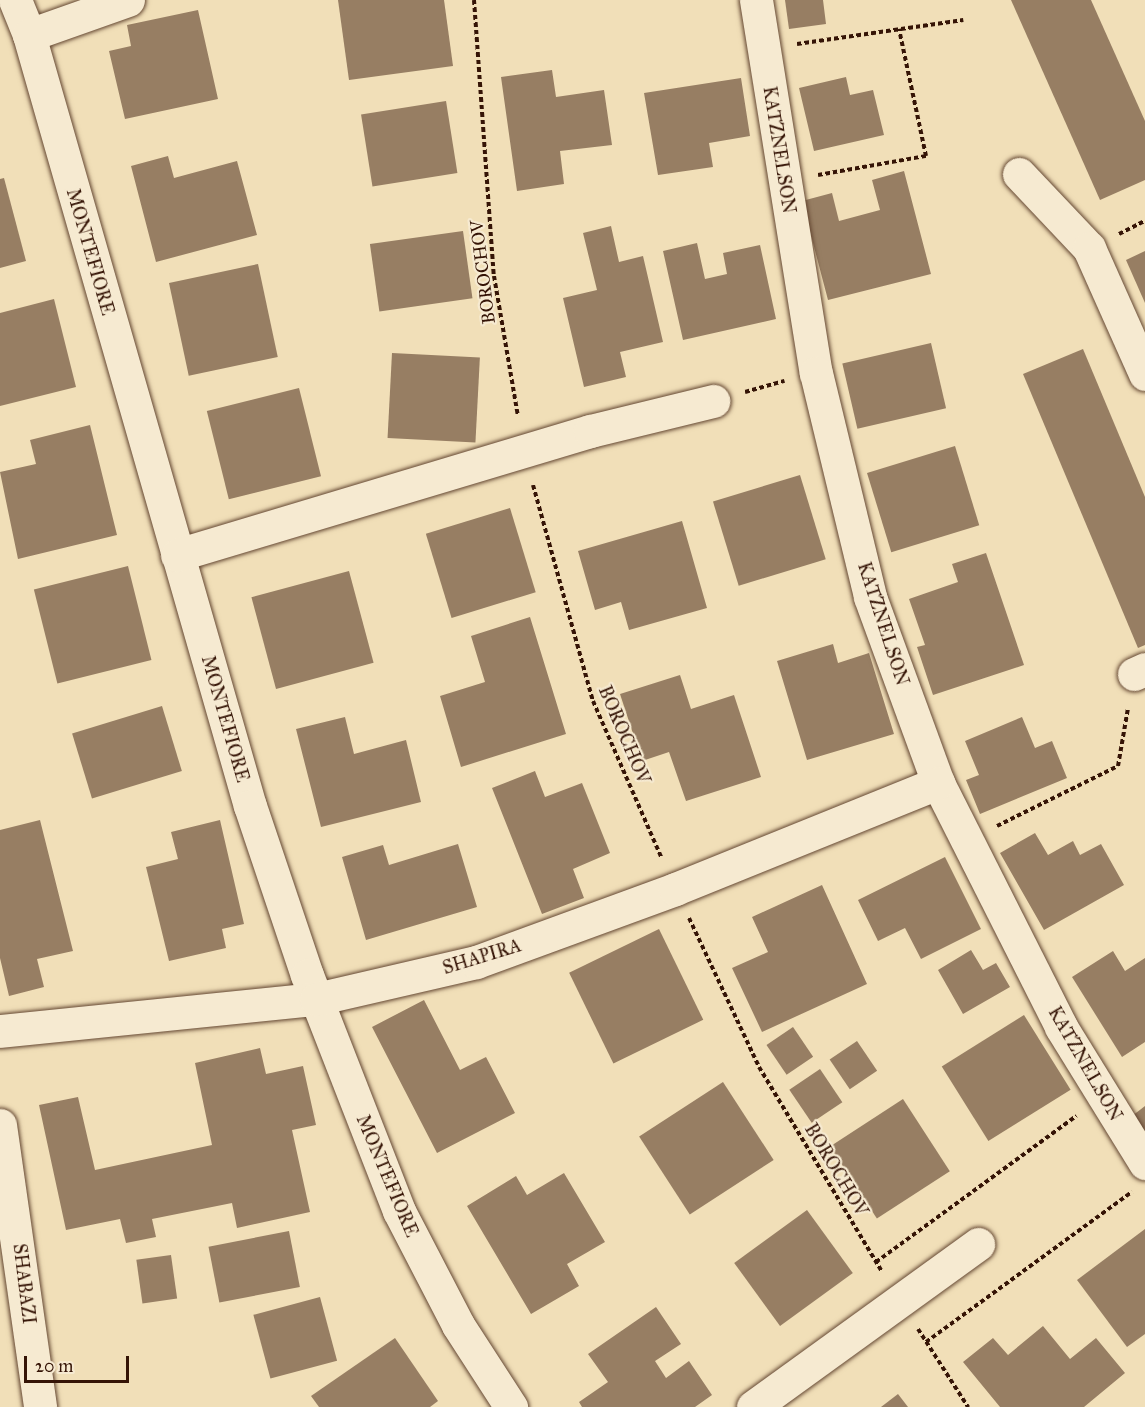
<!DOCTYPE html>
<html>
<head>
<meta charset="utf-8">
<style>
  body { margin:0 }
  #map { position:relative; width:1145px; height:1407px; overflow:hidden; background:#f1dfb8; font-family:"IM FELL Great Primer",serif }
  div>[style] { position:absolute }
  .building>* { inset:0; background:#977e63; transform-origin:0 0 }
  .path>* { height:4px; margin-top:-2px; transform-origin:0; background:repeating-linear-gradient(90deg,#351406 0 4.5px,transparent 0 7.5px) }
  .roads { filter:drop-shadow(0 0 2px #644732) drop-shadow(0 0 2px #644732) }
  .minor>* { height:33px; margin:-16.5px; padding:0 16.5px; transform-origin:16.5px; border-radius:16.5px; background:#f6ead1 }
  span { translate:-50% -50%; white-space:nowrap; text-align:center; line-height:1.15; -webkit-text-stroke:4.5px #f6ead1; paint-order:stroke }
  .street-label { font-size:18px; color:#351406 }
  .scale { position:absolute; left:24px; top:1356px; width:105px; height:27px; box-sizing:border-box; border:3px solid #351406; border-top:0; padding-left:8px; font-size:18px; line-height:21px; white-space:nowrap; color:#351406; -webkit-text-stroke:4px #f6ead1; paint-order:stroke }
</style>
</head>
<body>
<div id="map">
  <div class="building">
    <div style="clip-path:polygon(338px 0,444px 0,453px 66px,349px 80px)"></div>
    <div style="clip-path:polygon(785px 0,823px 0,826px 24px,789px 29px)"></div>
    <div style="clip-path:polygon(1011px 0,1091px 0,1145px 121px,1145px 180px,1100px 200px)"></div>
    <div style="clip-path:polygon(198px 10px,218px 99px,125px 119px,109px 51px,131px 46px,127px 25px)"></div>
    <div style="clip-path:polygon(552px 70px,556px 97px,604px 90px,612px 145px,560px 151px,564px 184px,517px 191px,501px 77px)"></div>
    <div style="clip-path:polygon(846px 77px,850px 95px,873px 90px,884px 135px,814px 151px,799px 88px)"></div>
    <div style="clip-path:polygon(741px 78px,750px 136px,709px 143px,713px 167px,658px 175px,644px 93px)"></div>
    <div style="left:446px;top:101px;width:73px;height:86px;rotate:81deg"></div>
    <div style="clip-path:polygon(168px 156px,174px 178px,237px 161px,257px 235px,156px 262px,131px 166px)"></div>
    <div style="clip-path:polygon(904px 171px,931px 274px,828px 300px,802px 201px,832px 193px,839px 221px,880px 210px,872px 180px)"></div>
    <div style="clip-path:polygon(4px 178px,26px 261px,0 268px,0 179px)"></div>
    <div style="clip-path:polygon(611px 226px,619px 262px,643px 256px,663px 342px,620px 352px,626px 377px,584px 387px,563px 298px,597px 290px,583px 233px)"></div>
    <div style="left:463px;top:231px;width:68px;height:94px;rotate:82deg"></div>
    <div style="clip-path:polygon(697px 243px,705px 279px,727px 274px,723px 253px,760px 245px,776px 319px,683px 340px,663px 251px)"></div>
    <div style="clip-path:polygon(1145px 251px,1145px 303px,1126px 260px)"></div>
    <div style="left:258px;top:264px;width:95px;height:91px;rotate:78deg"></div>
    <div style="clip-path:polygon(54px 299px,76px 387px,0 406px,0 313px)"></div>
    <div style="left:931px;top:343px;width:67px;height:91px;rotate:77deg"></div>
    <div style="clip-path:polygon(1083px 349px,1145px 497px,1145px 645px,1138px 648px,1023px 374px)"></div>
    <div style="left:392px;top:353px;width:88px;height:85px;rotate:3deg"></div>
    <div style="left:299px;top:388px;width:91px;height:95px;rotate:76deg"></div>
    <div style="clip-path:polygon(90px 425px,117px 535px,18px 559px,0 472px,36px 464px,30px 440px)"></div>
    <div style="left:955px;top:446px;width:83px;height:92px;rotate:73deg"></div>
    <div style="left:800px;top:475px;width:88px;height:91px;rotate:73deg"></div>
    <div style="left:510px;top:508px;width:88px;height:88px;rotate:73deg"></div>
    <div style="clip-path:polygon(682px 521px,707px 608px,629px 630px,621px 602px,595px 610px,578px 551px)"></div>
    <div style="clip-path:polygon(986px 553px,1024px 665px,933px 695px,917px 647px,925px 645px,909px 599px,958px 582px,952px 564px)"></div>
    <div style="left:128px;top:566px;width:97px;height:97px;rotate:76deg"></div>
    <div style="left:349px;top:571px;width:95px;height:101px;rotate:75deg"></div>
    <div style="clip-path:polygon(530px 617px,566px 734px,461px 767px,440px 696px,485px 682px,471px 636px)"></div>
    <div style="clip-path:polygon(833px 644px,838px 663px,869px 653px,894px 734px,807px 760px,777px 661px)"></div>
    <div style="clip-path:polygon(680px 675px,691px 709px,734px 695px,761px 777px,686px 801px,669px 752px,642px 761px,620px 694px)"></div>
    <div style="left:162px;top:706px;width:68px;height:94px;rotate:73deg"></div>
    <div style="clip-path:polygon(345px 717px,354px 754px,406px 740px,421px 802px,321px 827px,296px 729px)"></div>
    <div style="clip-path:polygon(1022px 717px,1035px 748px,1052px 741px,1067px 778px,980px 814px,966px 780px,979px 775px,965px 741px)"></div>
    <div style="clip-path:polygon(535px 771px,545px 797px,582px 783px,610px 853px,573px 869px,584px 898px,542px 914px,492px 788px)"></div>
    <div style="clip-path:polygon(40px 820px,73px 951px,37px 959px,44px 987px,9px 996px,0 958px,0 830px)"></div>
    <div style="clip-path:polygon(220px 820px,244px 924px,222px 929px,226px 948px,169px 961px,146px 867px,178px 859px,171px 832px)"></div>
    <div style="clip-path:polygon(1035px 833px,1048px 855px,1073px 841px,1080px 855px,1101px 844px,1124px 885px,1044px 930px,1000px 853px)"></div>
    <div style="clip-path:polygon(458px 844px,477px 907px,366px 940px,342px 857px,383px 845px,389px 865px)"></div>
    <div style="clip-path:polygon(945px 857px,981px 929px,921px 959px,905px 928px,878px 941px,858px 900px)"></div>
    <div style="clip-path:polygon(822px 885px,867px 984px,762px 1032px,732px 968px,768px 952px,752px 917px)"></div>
    <div style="left:659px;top:929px;width:101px;height:100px;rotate:64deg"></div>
    <div style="clip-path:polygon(971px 950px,983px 970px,996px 963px,1010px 987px,963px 1014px,938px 970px)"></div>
    <div style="clip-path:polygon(1113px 951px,1125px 971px,1145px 958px,1145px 1042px,1122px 1057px,1072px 977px)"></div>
    <div style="clip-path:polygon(424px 1000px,460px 1070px,486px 1057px,515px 1113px,437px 1153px,372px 1027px)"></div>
    <div style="left:1024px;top:1015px;width:88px;height:97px;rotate:58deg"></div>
    <div style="left:793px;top:1027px;width:36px;height:32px;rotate:56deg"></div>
    <div style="left:857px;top:1041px;width:36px;height:33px;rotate:56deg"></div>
    <div style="clip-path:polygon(260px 1048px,266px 1074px,303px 1066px,316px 1125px,292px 1130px,310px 1212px,237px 1228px,232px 1203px,152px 1219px,156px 1237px,126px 1243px,120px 1219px,66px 1230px,39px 1105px,78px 1097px,95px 1170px,212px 1145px,195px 1063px)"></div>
    <div style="left:820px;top:1069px;width:40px;height:37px;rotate:56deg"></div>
    <div style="left:723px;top:1082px;width:93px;height:100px;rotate:57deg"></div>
    <div style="left:903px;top:1099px;width:86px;height:87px;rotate:57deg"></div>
    <div style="clip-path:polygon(1145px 1106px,1145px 1133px,1132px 1116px)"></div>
    <div style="clip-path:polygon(564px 1173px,605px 1242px,567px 1264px,579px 1286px,531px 1314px,467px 1206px,516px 1176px,527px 1195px)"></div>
    <div style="left:807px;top:1210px;width:78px;height:90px;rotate:54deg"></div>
    <div style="clip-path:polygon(1145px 1229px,1145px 1334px,1127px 1347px,1077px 1280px)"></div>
    <div style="left:289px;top:1231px;width:57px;height:82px;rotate:79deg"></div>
    <div style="left:171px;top:1255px;width:44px;height:35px;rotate:82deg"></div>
    <div style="left:320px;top:1297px;width:66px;height:69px;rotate:75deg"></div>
    <div style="clip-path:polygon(656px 1307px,681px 1344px,655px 1361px,666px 1378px,689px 1361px,712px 1395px,695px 1407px,582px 1407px,579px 1402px,608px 1382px,588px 1354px)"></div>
    <div style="clip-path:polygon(1043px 1326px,1070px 1359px,1096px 1338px,1125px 1373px,1084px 1407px,1000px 1407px,963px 1362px,993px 1338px,1008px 1355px)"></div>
    <div style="clip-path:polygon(395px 1338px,438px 1401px,430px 1407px,319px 1407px,311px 1396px)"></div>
    <div style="clip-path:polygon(898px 1394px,908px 1407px,881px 1407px)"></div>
  </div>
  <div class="path">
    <div style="left:474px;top:0;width:277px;rotate:85.9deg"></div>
    <div style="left:494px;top:276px;width:142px;rotate:80.3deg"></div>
    <div style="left:797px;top:44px;width:168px;rotate:-8.2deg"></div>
    <div style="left:818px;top:175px;width:110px;rotate:-10deg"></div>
    <div style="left:926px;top:156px;width:130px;rotate:-102deg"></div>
    <div style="left:1119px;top:234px;width:29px;rotate:-27deg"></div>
    <div style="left:745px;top:392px;width:41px;rotate:-15.8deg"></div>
    <div style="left:533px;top:485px;width:224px;rotate:74.5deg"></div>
    <div style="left:593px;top:701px;width:170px;rotate:66.4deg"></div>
    <div style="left:997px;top:826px;width:135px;rotate:-26.4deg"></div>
    <div style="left:1118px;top:766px;width:59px;rotate:-80.2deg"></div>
    <div style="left:689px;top:918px;width:165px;rotate:64.8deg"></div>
    <div style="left:759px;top:1067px;width:239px;rotate:59deg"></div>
    <div style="left:876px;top:1262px;width:248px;rotate:-36.1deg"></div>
    <div style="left:918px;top:1329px;width:93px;rotate:57.3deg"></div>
    <div style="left:926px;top:1342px;width:255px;rotate:-36.1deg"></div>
  </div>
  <div class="roads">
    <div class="minor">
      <div style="left:15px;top:0;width:38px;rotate:68deg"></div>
      <div style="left:29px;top:35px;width:802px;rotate:74.01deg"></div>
      <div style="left:250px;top:806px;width:178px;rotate:71.4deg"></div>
      <div style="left:307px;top:975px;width:253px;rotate:68.7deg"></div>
      <div style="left:399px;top:1211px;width:128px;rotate:62.6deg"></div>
      <div style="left:458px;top:1325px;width:98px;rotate:57.1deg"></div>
      <div style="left:756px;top:0;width:378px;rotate:80.9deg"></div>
      <div style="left:816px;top:373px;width:230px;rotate:76.4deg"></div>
      <div style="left:870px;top:597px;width:198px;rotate:69.9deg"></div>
      <div style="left:938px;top:783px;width:273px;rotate:63.2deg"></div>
      <div style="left:1061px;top:1027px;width:160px;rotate:58.3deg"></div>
      <div style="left:29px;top:35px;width:105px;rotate:-19.5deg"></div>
      <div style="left:1019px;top:174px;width:102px;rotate:46.6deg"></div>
      <div style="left:1089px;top:248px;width:138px;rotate:66deg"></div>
      <div style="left:177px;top:555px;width:431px;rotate:-16.7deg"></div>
      <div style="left:590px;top:431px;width:127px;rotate:-13.7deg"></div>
      <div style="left:1134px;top:674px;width:12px;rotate:-24deg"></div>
      <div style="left:0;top:1031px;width:318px;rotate:-5.8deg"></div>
      <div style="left:316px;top:999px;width:164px;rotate:-13deg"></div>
      <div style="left:476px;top:962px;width:212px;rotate:-20.1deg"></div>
      <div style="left:675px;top:889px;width:284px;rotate:-22deg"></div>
      <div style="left:0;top:1125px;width:285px;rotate:81.9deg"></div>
      <div style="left:753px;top:1407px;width:278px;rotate:-35.9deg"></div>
    </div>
  </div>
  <div class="street-label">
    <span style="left:779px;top:150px;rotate:81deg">KATZNELSON</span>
    <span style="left:90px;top:252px;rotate:74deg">MONTEFIORE</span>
    <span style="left:483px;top:272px;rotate:-97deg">BOROCHOV</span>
    <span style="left:883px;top:624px;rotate:72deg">KATZNELSON</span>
    <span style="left:225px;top:719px;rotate:74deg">MONTEFIORE</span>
    <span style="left:624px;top:735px;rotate:67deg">BOROCHOV</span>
    <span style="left:482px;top:957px;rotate:-17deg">SHAPIRA</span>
    <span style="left:1085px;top:1064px;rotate:60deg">KATZNELSON</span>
    <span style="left:836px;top:1170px;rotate:59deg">BOROCHOV</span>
    <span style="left:387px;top:1176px;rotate:67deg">MONTEFIORE</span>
    <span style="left:24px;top:1284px;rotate:83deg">SHABAZI</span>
  </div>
  <div class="scale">20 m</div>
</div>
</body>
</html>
